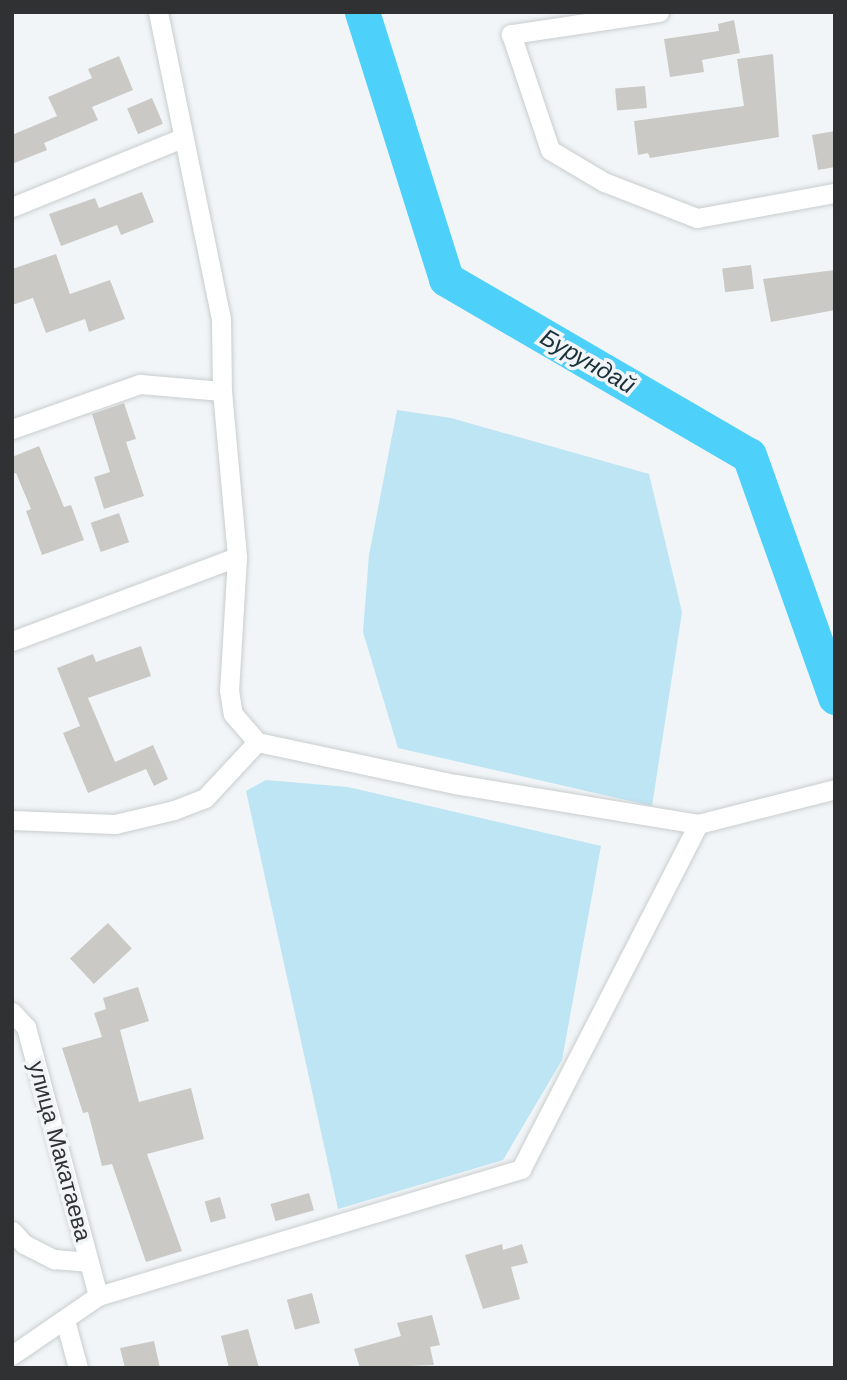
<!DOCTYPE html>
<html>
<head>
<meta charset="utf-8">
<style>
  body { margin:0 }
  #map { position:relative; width:847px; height:1380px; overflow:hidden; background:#f1f5f7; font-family:Helvetica,sans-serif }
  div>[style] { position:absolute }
  .green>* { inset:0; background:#bde5f4 }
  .river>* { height:35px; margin:-17.5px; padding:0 17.5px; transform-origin:17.5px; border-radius:17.5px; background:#4dd0fa }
  .building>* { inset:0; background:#cbc9c6; transform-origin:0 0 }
  .roads { filter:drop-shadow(0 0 2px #c9cdce) drop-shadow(0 0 2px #c9cdce) }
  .minor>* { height:19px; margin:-9.5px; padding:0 9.5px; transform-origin:9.5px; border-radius:9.5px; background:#fff }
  span { translate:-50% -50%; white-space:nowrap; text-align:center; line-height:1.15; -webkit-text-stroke:7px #f1f5f7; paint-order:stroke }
  .street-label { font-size:23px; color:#303132 }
  .water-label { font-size:24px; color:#1a3038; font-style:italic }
  .frame { position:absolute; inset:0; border:14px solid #303132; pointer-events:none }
</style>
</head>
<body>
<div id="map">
  <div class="green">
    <div style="clip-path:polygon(397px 410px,451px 418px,649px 474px,682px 612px,652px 806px,398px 748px,363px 632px,369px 555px)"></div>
    <div style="clip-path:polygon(266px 780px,348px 787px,601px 846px,562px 1060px,503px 1160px,338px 1209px,246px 791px)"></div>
  </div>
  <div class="river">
    <div style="left:362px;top:12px;width:280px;rotate:72.5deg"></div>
    <div style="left:446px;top:279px;width:350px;rotate:30.2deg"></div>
    <div style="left:749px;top:455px;width:257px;rotate:70.4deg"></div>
  </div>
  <div class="building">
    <div style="clip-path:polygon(734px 20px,740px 53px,702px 60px,704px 72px,670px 77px,664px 39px,719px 31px,718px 24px)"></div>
    <div style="clip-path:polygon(773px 54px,779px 137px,650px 158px,648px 153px,638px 155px,634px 121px,744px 106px,737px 59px)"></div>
    <div style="clip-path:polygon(119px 56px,133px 90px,92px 107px,98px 120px,44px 143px,47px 150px,12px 164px,12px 135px,57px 116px,48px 97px,92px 78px,88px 69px)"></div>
    <div style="left:645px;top:86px;width:22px;height:30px;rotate:85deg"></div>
    <div style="left:152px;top:98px;width:28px;height:27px;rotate:67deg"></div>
    <div style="clip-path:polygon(835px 131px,835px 167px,818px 170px,812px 135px)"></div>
    <div style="clip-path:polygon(142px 192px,154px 222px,121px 235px,117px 225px,61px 246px,49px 214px,95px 198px,99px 208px)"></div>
    <div style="clip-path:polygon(56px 254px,70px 294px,110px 280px,125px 319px,89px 332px,85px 319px,46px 333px,33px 298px,12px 305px,12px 269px)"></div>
    <div style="left:751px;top:265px;width:24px;height:29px;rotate:83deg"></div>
    <div style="clip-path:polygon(835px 270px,835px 310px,771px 322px,763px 279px)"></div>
    <div style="clip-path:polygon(124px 403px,136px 439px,126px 442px,144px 496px,104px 509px,94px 477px,110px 472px,92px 414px)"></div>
    <div style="clip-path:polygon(39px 446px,64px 507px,71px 505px,84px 540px,42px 555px,26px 511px,31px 509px,16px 473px,12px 474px,12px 457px)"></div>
    <div style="left:119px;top:513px;width:31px;height:30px;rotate:71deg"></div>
    <div style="clip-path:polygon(141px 646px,151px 676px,88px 698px,115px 762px,153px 745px,168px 779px,154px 786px,146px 769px,88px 793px,63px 733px,80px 726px,57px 668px,93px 654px,96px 662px)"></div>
    <div style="left:108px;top:923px;width:35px;height:52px;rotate:47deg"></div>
    <div style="clip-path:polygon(138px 987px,149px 1021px,120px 1030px,139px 1102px,191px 1088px,204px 1139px,147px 1154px,182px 1251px,146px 1262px,112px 1164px,102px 1166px,88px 1112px,83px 1113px,62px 1048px,102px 1037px,94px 1013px,106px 1009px,103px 998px)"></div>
    <div style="left:309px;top:1193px;width:18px;height:40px;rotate:74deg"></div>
    <div style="left:220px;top:1197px;width:22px;height:16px;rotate:74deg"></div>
    <div style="clip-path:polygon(502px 1244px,503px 1250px,522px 1244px,528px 1263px,511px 1267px,520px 1299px,483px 1309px,465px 1255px)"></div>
    <div style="left:312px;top:1293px;width:31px;height:26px;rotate:75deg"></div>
    <div style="clip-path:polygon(432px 1315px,440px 1345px,430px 1347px,434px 1365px,360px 1368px,354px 1349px,401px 1336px,397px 1323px)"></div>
    <div style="clip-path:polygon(248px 1329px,259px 1368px,229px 1368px,221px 1336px)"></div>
    <div style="clip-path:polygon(154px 1341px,160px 1368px,125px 1368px,120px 1348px)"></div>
  </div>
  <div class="roads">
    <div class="minor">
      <div style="left:158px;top:12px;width:314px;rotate:78.4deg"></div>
      <div style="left:221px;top:320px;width:71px;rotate:89.2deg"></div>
      <div style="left:222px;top:391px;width:167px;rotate:84.8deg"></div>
      <div style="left:237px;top:557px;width:133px;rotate:93.4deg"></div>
      <div style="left:229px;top:690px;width:24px;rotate:81deg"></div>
      <div style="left:233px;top:714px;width:37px;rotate:49deg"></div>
      <div style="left:257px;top:742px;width:202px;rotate:12deg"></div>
      <div style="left:455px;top:784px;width:246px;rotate:9.3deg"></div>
      <div style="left:698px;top:824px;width:141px;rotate:-14.3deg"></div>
      <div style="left:659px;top:12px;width:150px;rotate:171.5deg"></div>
      <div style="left:511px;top:34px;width:122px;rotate:71.4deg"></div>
      <div style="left:550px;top:150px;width:63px;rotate:30.7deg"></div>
      <div style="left:604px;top:182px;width:100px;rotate:21.2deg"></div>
      <div style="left:697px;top:218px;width:140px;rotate:-10.3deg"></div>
      <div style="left:12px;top:207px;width:183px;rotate:-22.1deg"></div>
      <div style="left:12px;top:429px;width:136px;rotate:-19.4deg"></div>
      <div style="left:140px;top:384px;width:82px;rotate:4.9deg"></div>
      <div style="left:12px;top:641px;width:240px;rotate:-20.5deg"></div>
      <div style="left:12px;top:820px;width:103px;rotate:2.2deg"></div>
      <div style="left:115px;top:824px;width:61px;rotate:-13.3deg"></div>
      <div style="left:174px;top:810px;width:33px;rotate:-21deg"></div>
      <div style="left:205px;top:798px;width:76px;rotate:-47.1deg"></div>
      <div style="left:12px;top:1012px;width:21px;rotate:47deg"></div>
      <div style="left:26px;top:1027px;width:278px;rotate:75deg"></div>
      <div style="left:12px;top:1231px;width:18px;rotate:47deg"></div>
      <div style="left:24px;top:1244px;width:34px;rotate:27deg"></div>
      <div style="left:54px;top:1259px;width:35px;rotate:5deg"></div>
      <div style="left:65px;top:1320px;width:50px;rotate:74.8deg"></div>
      <div style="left:12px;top:1355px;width:104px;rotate:-34.5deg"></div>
      <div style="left:98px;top:1296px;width:442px;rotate:-16.7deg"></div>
      <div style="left:521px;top:1169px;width:388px;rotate:-62.8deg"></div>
    </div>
  </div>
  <div class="street-label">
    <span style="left:60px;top:1151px;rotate:75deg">улица Макатаева</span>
  </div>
  <div class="water-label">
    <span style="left:588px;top:361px;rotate:30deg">Бурундай</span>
  </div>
  <div class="frame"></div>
</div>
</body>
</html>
